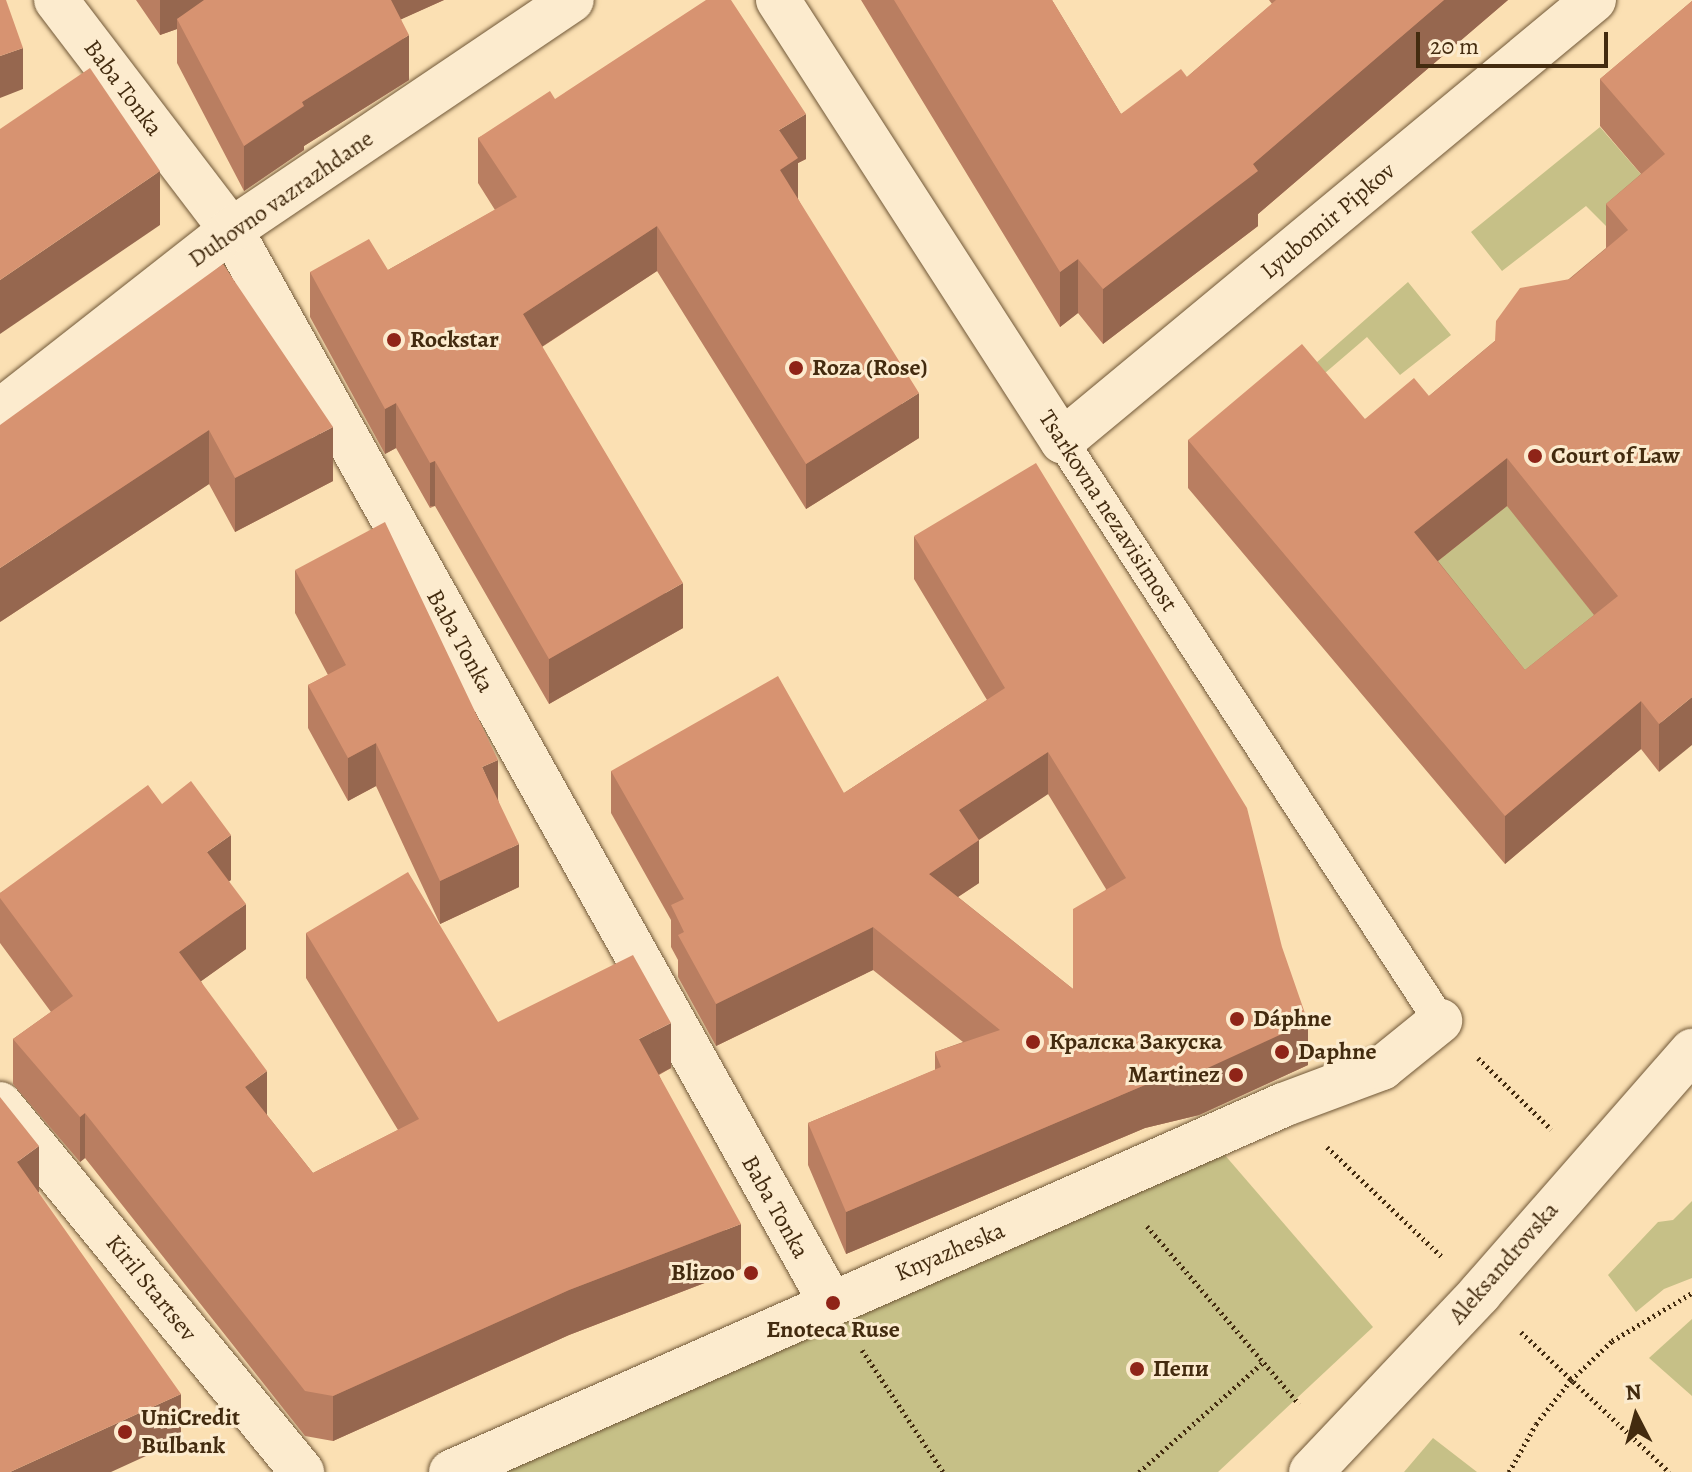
<!DOCTYPE html>
<html>
<head>
<meta charset="utf-8">
<style>
  body { margin:0 }
  #map { position:relative; width:1692px; height:1472px; overflow:hidden; background:#fbe0b3; font-family:Alegreya,serif }
  div>[style] { position:absolute }
  .green>* { inset:0; background:#c6c087 }
  .path>* { height:5px; margin-top:-2.5px; transform-origin:0; background:repeating-linear-gradient(90deg,#432b0f 0 2px,transparent 0 6px) }
  .roads { filter:drop-shadow(0 0 2px #715838) drop-shadow(0 0 2px #715838) }
  .lane>* { height:32px; margin:-16px; padding:0 16px; transform-origin:16px; border-radius:16px; background:#fcebce }
  .street>* { height:44px; margin:-22px; padding:0 22px; transform-origin:22px; border-radius:22px; background:#fcebce }
  .secondary>* { height:44px; margin:-22px; padding:0 22px; transform-origin:22px; border-radius:22px; background:#fcebce }
  .wall>* { inset:0; background:#b97e61 }
  .shaded-wall>* { inset:0; background:#96674f; transform-origin:0 0 }
  .building>* { inset:0; background:#d79371 }
  .dots>* { width:22px; height:22px; translate:-50% -50%; box-sizing:border-box; border:4px solid #fcebce; border-radius:50% }
  span { translate:-50% -50%; white-space:nowrap; text-align:center; line-height:1.15; -webkit-text-stroke:6px #fcebce; paint-order:stroke }
  .street-label { font-size:24px; color:#432b0f }
  .poi-label { font-size:24px; color:#432b0f; font-weight:700 }
  .left { translate:0 -50%; text-align:left }
  .right { translate:-100% -50%; text-align:right }
  .north { position:absolute; left:1596px; top:1376px; width:80px; height:80px; -webkit-text-stroke:6px #fcebce; paint-order:stroke; rotate:354deg; font-size:22px; font-weight:700; line-height:32px; text-align:center; color:#432b0f }
  .north::after { content:''; display:block; margin:auto; width:28px; height:36px; background:#432b0f; clip-path:polygon(50% 0,100% 100%,50% 72%,0 100%) }
  .scale { position:absolute; left:1416px; top:32px; width:192px; height:36px; box-sizing:border-box; border:4px solid #432b0f; border-top:0; padding-left:10px; font-size:24px; line-height:28px; white-space:nowrap; color:#432b0f; -webkit-text-stroke:6px #fcebce; paint-order:stroke }
</style>
</head>
<body>
<div id="map">
  <div class="green">
    <div style="clip-path:polygon(1600px 127px,1665px 202px,1620px 240px,1586px 206px,1502px 271px,1471px 232px)"></div>
    <div style="clip-path:polygon(1408px 282px,1451px 335px,1400px 375px,1367px 337px,1325px 373px,1316px 363px)"></div>
    <div style="clip-path:polygon(1538px 481px,1541px 548px,1618px 644px,1525px 718px,1414px 580px)"></div>
    <div style="clip-path:polygon(1211px 1139px,1373px 1327px,1218px 1472px,451px 1472px)"></div>
    <div style="clip-path:polygon(1692px 1201px,1692px 1278px,1664px 1289px,1636px 1312px,1608px 1275px,1658px 1222px,1673px 1220px)"></div>
    <div style="clip-path:polygon(1692px 1319px,1692px 1396px,1649px 1358px)"></div>
    <div style="clip-path:polygon(1433px 1438px,1477px 1472px,1404px 1472px)"></div>
  </div>
  <div class="path">
    <div style="left:1478px;top:1058px;width:102px;rotate:44.2deg"></div>
    <div style="left:1327px;top:1147px;width:158px;rotate:43.7deg"></div>
    <div style="left:1147px;top:1226px;width:234px;rotate:49.5deg"></div>
    <div style="left:1521px;top:1332px;width:204px;rotate:43.4deg"></div>
    <div style="left:862px;top:1350px;width:146px;rotate:56.4deg"></div>
    <div style="left:1139px;top:1472px;width:164px;rotate:-41.5deg"></div>
    <div style="left:1509px;top:1472px;width:55px;rotate:-60.6deg"></div>
    <div style="left:1536px;top:1424px;width:56px;rotate:-51.5deg"></div>
    <div style="left:1571px;top:1380px;width:57px;rotate:-43.6deg"></div>
    <div style="left:1612px;top:1341px;width:93px;rotate:-31deg"></div>
  </div>
  <div class="roads">
    <div class="lane">
      <div style="left:1062px;top:441px;width:692px;rotate:56.91deg"></div>
    </div>
    <div class="street">
      <div style="left:56px;top:0;width:289px;rotate:52.7deg"></div>
      <div style="left:231px;top:230px;width:1229px;rotate:60.79deg"></div>
      <div style="left:778px;top:0;width:525px;rotate:57.22deg"></div>
      <div style="left:1062px;top:441px;width:691px;rotate:-39.66deg"></div>
      <div style="left:0;top:1104px;width:476px;rotate:50.6deg"></div>
      <div style="left:451px;top:1472px;width:909px;rotate:-23.8deg"></div>
      <div style="left:1283px;top:1105px;width:106px;rotate:-20.5deg"></div>
      <div style="left:1382px;top:1068px;width:75px;rotate:-39deg"></div>
      <div style="left:1311px;top:1472px;width:246px;rotate:-46.6deg"></div>
      <div style="left:1480px;top:1293px;width:322px;rotate:-48.8deg"></div>
    </div>
    <div class="secondary">
      <div style="left:0;top:411px;width:293px;rotate:-38.1deg"></div>
      <div style="left:231px;top:230px;width:411px;rotate:-34deg"></div>
    </div>
  </div>
  <div class="wall">
    <div style="clip-path:polygon(136px 0,444px 0,401px 19px,409px 80px,304px 146px,304px 150px,244px 191px,177px 63px,177px 29px,160px 35px)"></div>
    <div style="clip-path:polygon(861px 0,1052px 0,1121px 114px,1187px 77px,1272px 4px,1269px 0,1508px 0,1258px 214px,1258px 226px,1103px 344px,1078px 313px,1060px 327px)"></div>
    <div style="clip-path:polygon(evenodd,1692px 1px,1659px 772px,1641px 749px,1505px 864px,1188px 488px,1188px 440px,1365px 419px,1429px 396px,1606px 248px,1606px 204px,1641px 174px,1600px 126px,1600px 79px,1692px 1px,1507px 506px,1594px 615px,1525px 670px,1438px 561px,1507px 506px)"></div>
    <div style="clip-path:polygon(555px 99px,806px 159px,798px 163px,798px 199px,919px 438px,806px 509px,657px 271px,542px 347px,683px 628px,549px 704px,435px 506px,430px 508px,396px 448px,385px 454px,310px 317px,310px 272px,388px 270px,495px 210px,478px 183px,478px 138px)"></div>
    <div style="clip-path:polygon(223px 264px,333px 481px,235px 532px,209px 484px,0 622px)"></div>
    <div style="clip-path:polygon(evenodd,914px 536px,1308px 1065px,1199px 1115px,1145px 1128px,846px 1254px,808px 1165px,808px 1123px,935px 1070px,935px 1052px,963px 1042px,873px 970px,716px 1046px,678px 977px,678px 960px,671px 947px,671px 920px,611px 813px,611px 771px,844px 793px,987px 700px,914px 579px,914px 536px,1048px 794px,1106px 889px,1073px 989px,958px 897px,979px 883px,979px 840px,1048px 794px)"></div>
    <div style="clip-path:polygon(295px 570px,498px 799px,519px 887px,440px 924px,376px 786px,348px 801px,308px 728px,308px 685px,328px 675px,295px 613px)"></div>
    <div style="clip-path:polygon(162px 804px,231px 880px,229px 881px,246px 949px,201px 981px,267px 1115px,313px 1173px,398px 1130px,306px 978px,306px 933px,498px 1022px,671px 1068px,659px 1075px,741px 1269px,569px 1335px,333px 1441px,305px 1436px,85px 1158px,80px 1162px,13px 1084px,13px 1039px,51px 1012px,0 943px,0 893px)"></div>
  </div>
  <div class="shaded-wall">
    <div style="clip-path:polygon(160px 0,211px 0,177px 19px,177px 29px,160px 35px)"></div>
    <div style="clip-path:polygon(382px 0,444px 0,382px 28px)"></div>
    <div style="clip-path:polygon(1444px 0,1508px 0,1258px 214px,1258px 226px,1103px 344px,1103px 289px,1253px 164px)"></div>
    <div style="clip-path:polygon(409px 35px,409px 80px,304px 146px,304px 150px,244px 191px,244px 146px,302px 102px)"></div>
    <div style="clip-path:polygon(23px 48px,23px 89px,0 98px,0 56px)"></div>
    <div style="clip-path:polygon(806px 114px,806px 159px,798px 163px,798px 203px,780px 215px,779px 130px)"></div>
    <div style="clip-path:polygon(160px 171px,160px 225px,0 334px,0 280px)"></div>
    <div style="clip-path:polygon(657px 226px,657px 271px,523px 359px,523px 314px)"></div>
    <div style="clip-path:polygon(1078px 259px,1078px 313px,1060px 327px,1060px 272px)"></div>
    <div style="clip-path:polygon(919px 393px,919px 438px,806px 509px,806px 464px)"></div>
    <div style="clip-path:polygon(396px 403px,396px 448px,385px 454px,385px 409px)"></div>
    <div style="clip-path:polygon(333px 427px,333px 481px,235px 532px,235px 478px)"></div>
    <div style="clip-path:polygon(209px 430px,209px 484px,0 622px,0 568px)"></div>
    <div style="clip-path:polygon(1507px 458px,1507px 506px,1414px 580px,1414px 532px)"></div>
    <div style="left:435px;top:461px;width:45px;height:5px;rotate:90deg"></div>
    <div style="clip-path:polygon(683px 583px,683px 628px,549px 704px,549px 659px)"></div>
    <div style="clip-path:polygon(1692px 697px,1692px 745px,1659px 772px,1659px 724px)"></div>
    <div style="clip-path:polygon(1641px 701px,1641px 749px,1505px 864px,1505px 816px)"></div>
    <div style="clip-path:polygon(376px 743px,376px 786px,348px 801px,348px 758px)"></div>
    <div style="clip-path:polygon(1048px 752px,1048px 794px,959px 853px,959px 810px)"></div>
    <div style="clip-path:polygon(498px 760px,498px 803px,482px 767px)"></div>
    <div style="clip-path:polygon(231px 835px,231px 880px,207px 897px,207px 852px)"></div>
    <div style="clip-path:polygon(979px 840px,979px 883px,929px 916px,929px 874px)"></div>
    <div style="clip-path:polygon(519px 844px,519px 887px,440px 924px,440px 881px)"></div>
    <div style="clip-path:polygon(246px 904px,246px 949px,179px 997px,179px 952px)"></div>
    <div style="clip-path:polygon(873px 927px,873px 970px,716px 1046px,716px 1004px)"></div>
    <div style="clip-path:polygon(1308px 1022px,1308px 1065px,1199px 1115px,1145px 1128px,846px 1254px,846px 1212px,1145px 1085px)"></div>
    <div style="clip-path:polygon(671px 1023px,671px 1068px,639px 1084px,639px 1039px)"></div>
    <div style="clip-path:polygon(267px 1071px,267px 1116px,245px 1087px)"></div>
    <div style="clip-path:polygon(85px 1113px,85px 1158px,80px 1162px,80px 1117px)"></div>
    <div style="clip-path:polygon(39px 1146px,39px 1192px,17px 1208px,17px 1162px)"></div>
    <div style="clip-path:polygon(741px 1224px,741px 1269px,569px 1335px,333px 1441px,333px 1396px,569px 1290px)"></div>
    <div style="clip-path:polygon(181px 1394px,181px 1440px,111px 1472px,10px 1472px)"></div>
  </div>
  <div class="building">
    <div style="clip-path:polygon(0 0,6px 0,23px 48px,0 56px)"></div>
    <div style="clip-path:polygon(204px 0,391px 0,409px 35px,302px 102px,304px 106px,244px 146px,177px 19px)"></div>
    <div style="clip-path:polygon(706px 0,731px 0,806px 114px,779px 130px,798px 158px,780px 170px,919px 393px,806px 464px,657px 226px,523px 314px,683px 583px,549px 659px,435px 461px,430px 463px,396px 403px,385px 409px,310px 272px,369px 239px,388px 270px,517px 197px,478px 138px,550px 91px,555px 99px)"></div>
    <div style="clip-path:polygon(894px 0,1052px 0,1121px 114px,1181px 69px,1187px 77px,1276px 0,1444px 0,1253px 164px,1258px 171px,1103px 289px,1078px 259px,1060px 272px)"></div>
    <div style="clip-path:polygon(evenodd,1692px 1px,1692px 697px,1659px 724px,1641px 701px,1505px 816px,1188px 440px,1302px 344px,1365px 419px,1414px 378px,1429px 396px,1495px 341px,1496px 321px,1520px 288px,1570px 279px,1628px 230px,1606px 204px,1665px 154px,1600px 79px,1692px 1px,1507px 458px,1618px 596px,1525px 670px,1414px 532px,1507px 458px)"></div>
    <div style="clip-path:polygon(90px 68px,160px 171px,0 280px,0 129px)"></div>
    <div style="clip-path:polygon(223px 264px,333px 427px,235px 478px,209px 430px,0 568px,0 425px)"></div>
    <div style="clip-path:polygon(evenodd,1036px 463px,1247px 808px,1282px 947px,1308px 1022px,1199px 1072px,1145px 1085px,846px 1212px,808px 1123px,941px 1067px,935px 1052px,1000px 1030px,873px 927px,716px 1004px,678px 935px,684px 932px,671px 905px,684px 899px,611px 771px,778px 676px,844px 793px,1005px 688px,914px 536px,1036px 463px,1048px 752px,1126px 878px,1073px 909px,1073px 989px,929px 874px,979px 840px,959px 810px,1048px 752px)"></div>
    <div style="clip-path:polygon(385px 522px,498px 760px,482px 767px,519px 844px,440px 881px,376px 743px,348px 758px,308px 685px,346px 665px,295px 570px)"></div>
    <div style="clip-path:polygon(191px 781px,231px 835px,207px 852px,246px 904px,179px 952px,267px 1071px,245px 1087px,313px 1173px,419px 1119px,306px 933px,408px 872px,498px 1022px,633px 955px,671px 1023px,639px 1039px,741px 1224px,569px 1290px,333px 1396px,305px 1391px,85px 1113px,80px 1117px,13px 1039px,73px 996px,0 898px,0 893px,148px 785px,162px 804px)"></div>
    <div style="clip-path:polygon(0 1097px,39px 1146px,17px 1162px,181px 1394px,10px 1472px,0 1472px)"></div>
  </div>
  <div class="dots">
    <div style="left:394px;top:340px;background:#8f2418"></div>
    <div style="left:796px;top:368px;background:#8f2418"></div>
    <div style="left:1535px;top:456px;background:#8f2418"></div>
    <div style="left:1237px;top:1019px;background:#8f2418"></div>
    <div style="left:1033px;top:1042px;background:#8f2418"></div>
    <div style="left:1282px;top:1052px;background:#8f2418"></div>
    <div style="left:1236px;top:1075px;background:#8f2418"></div>
    <div style="left:751px;top:1273px;background:#8f2418"></div>
    <div style="left:833px;top:1303px;background:#8f2418"></div>
    <div style="left:1137px;top:1369px;background:#8f2418"></div>
    <div style="left:125px;top:1432px;background:#8f2418"></div>
  </div>
  <div class="street-label">
    <span style="left:123px;top:88px;rotate:53deg">Baba Tonka</span>
    <span style="left:281px;top:199px;rotate:-35deg">Duhovno vazrazhdane</span>
    <span style="left:1328px;top:221px;rotate:-40deg">Lyubomir Pipkov</span>
    <span style="left:1108px;top:511px;rotate:57deg">Tsarkovna nezavisimost</span>
    <span style="left:460px;top:641px;rotate:61deg">Baba Tonka</span>
    <span style="left:775px;top:1207px;rotate:61deg">Baba Tonka</span>
    <span style="left:950px;top:1252px;rotate:-23deg">Knyazheska</span>
    <span style="left:1504px;top:1263px;rotate:-49deg">Aleksandrovska</span>
    <span style="left:151px;top:1288px;rotate:51deg">Kiril Startsev</span>
  </div>
  <div class="poi-label">
    <span class="left" style="left:410px;top:340px">Rockstar</span>
    <span class="left" style="left:812px;top:368px">Roza (Rose)</span>
    <span class="left" style="left:1551px;top:456px">Сourt of Law</span>
    <span class="left" style="left:1253px;top:1019px">Dáphne</span>
    <span class="left" style="left:1049px;top:1042px">Кралска Закуска</span>
    <span class="left" style="left:1298px;top:1052px">Daphne</span>
    <span class="right" style="left:1220px;top:1075px">Martinez</span>
    <span class="right" style="left:735px;top:1273px">Blizoo</span>
    <span style="left:833px;top:1330px">Enoteca Ruse</span>
    <span class="left" style="left:1153px;top:1369px">Пепи</span>
    <span class="left" style="left:141px;top:1432px">UniCredit<br>Bulbank</span>
  </div>
  <div class="north">N</div>
  <div class="scale">20 m</div>
</div>
</body>
</html>
